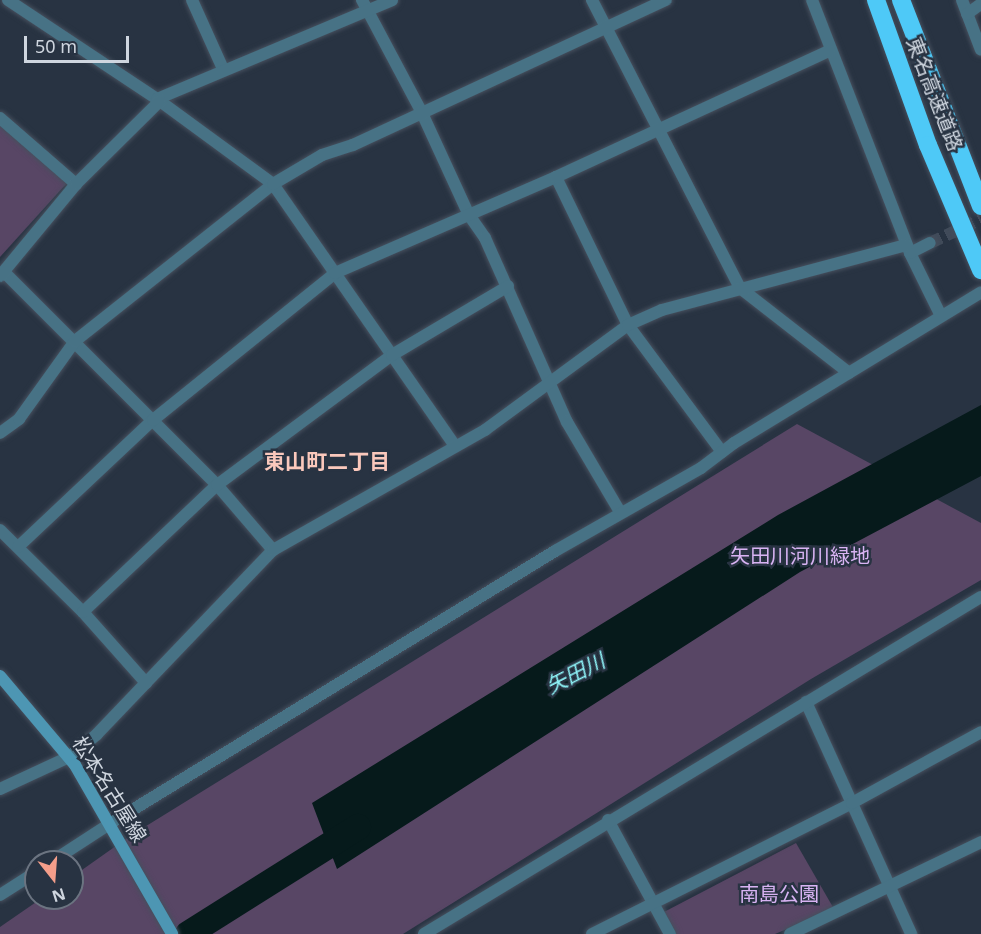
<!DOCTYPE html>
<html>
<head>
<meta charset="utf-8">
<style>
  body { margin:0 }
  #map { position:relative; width:981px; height:934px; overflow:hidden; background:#283342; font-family:"Noto Sans","Noto Sans JP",sans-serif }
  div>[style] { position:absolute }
  .green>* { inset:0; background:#584665 }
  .water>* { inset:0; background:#061a1b }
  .river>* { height:26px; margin:-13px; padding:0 13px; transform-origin:13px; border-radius:13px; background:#061a1b }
  .minor-tunnel>* { height:12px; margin-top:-6px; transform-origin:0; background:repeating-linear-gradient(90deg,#414b5a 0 12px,transparent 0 18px) }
  .roads { filter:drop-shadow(0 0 2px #46505e) drop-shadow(0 0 2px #46505e) }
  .minor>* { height:12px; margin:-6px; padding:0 6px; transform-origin:6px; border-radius:6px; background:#477285 }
  .tertiary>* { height:12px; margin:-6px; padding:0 6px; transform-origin:6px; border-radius:6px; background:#477285 }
  .secondary>* { height:12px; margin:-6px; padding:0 6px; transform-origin:6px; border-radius:6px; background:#4d96b3 }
  .motorway>* { height:18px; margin:-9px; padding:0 9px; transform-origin:9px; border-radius:9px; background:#4ec9f7 }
  span { translate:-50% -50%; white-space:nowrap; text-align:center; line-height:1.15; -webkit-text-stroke:5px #283342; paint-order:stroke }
  .street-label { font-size:20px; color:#cfd6df }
  .park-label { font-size:20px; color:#d8b3f3 }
  .neighbourhood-label { font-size:21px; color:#fac8bc; font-weight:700 }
  .water-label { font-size:21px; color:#8ff5f9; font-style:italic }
  .north { position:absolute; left:24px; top:850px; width:60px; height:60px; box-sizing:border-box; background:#283342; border:2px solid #6b7481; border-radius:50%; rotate:163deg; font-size:16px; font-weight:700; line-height:24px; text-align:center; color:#cfd6df }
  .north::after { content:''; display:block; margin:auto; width:21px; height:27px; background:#f49e8a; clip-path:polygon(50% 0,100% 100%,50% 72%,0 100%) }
  .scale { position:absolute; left:24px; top:36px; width:105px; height:27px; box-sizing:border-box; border:3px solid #cfd6df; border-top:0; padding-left:8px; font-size:18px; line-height:21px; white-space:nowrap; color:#cfd6df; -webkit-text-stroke:4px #283342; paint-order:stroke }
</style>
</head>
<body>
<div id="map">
  <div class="green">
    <div style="clip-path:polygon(0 125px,67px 183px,0 257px)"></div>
    <div style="clip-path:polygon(797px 424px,981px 523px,981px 580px,811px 679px,403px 934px,0 934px,0 927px,42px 898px,72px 898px,72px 877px,130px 836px)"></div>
    <div style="clip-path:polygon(796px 843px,834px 909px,775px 934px,676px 934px,664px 912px)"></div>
  </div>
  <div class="water">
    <div style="clip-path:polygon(981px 405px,981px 476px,800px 572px,337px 869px,312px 803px,778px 515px)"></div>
  </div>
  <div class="river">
    <div style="left:188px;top:934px;width:201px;rotate:-32.2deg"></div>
  </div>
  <div class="minor-tunnel">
    <div style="left:930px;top:243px;width:56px;rotate:-25.2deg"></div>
  </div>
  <div class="roads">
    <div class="minor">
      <div style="left:8px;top:0;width:179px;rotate:33.6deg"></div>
      <div style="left:157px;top:99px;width:144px;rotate:36.2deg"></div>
      <div style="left:273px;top:184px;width:317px;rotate:55.2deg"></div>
      <div style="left:192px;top:0;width:76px;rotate:65.8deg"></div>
      <div style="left:362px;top:0;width:128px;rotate:62deg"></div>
      <div style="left:422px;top:113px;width:112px;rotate:65.3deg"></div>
      <div style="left:469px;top:215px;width:28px;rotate:55deg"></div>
      <div style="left:485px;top:238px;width:201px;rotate:66deg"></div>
      <div style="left:567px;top:422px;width:104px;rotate:59.5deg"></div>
      <div style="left:592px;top:0;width:324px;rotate:62.8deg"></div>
      <div style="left:740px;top:288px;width:138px;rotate:37.9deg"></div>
      <div style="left:812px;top:0;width:271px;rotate:68.8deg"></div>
      <div style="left:910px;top:253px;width:68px;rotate:63.8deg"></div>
      <div style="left:962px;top:0;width:53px;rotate:69.2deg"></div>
      <div style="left:967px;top:14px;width:17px;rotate:-36deg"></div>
      <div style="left:157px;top:99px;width:255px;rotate:-22.8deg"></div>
      <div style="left:0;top:118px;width:101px;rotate:41deg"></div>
      <div style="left:556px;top:177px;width:165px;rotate:64.1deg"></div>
      <div style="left:628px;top:325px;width:158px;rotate:53.5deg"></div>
      <div style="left:910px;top:253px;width:22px;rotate:-27deg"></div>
      <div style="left:4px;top:272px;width:301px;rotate:45deg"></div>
      <div style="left:217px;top:485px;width:86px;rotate:49.3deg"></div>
      <div style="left:0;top:276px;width:119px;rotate:-50.4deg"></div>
      <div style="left:76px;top:184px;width:118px;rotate:-44.7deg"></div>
      <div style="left:0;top:530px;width:117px;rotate:44.7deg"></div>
      <div style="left:83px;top:612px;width:95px;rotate:48.4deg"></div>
      <div style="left:18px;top:547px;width:185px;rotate:-43.3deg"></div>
      <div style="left:153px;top:420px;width:234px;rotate:-38.9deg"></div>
      <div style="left:335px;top:273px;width:241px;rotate:-23.5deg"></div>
      <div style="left:556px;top:177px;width:301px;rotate:-24.8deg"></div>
      <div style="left:83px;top:612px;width:185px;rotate:-43.5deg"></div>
      <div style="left:217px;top:485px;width:218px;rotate:-36.6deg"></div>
      <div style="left:392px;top:355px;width:135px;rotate:-30.7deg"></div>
      <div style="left:806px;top:702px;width:255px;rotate:65.6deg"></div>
      <div style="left:0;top:789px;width:76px;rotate:-24.9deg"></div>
      <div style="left:69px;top:757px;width:36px;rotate:-39deg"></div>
      <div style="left:97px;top:734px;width:255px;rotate:-46.3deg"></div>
      <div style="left:273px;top:550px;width:244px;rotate:-29.5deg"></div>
      <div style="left:485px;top:430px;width:177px;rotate:-36.3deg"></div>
      <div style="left:628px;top:325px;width:37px;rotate:-24deg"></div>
      <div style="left:662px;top:310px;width:253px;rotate:-14.9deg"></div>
      <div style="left:608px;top:820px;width:130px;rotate:61.5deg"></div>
      <div style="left:111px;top:823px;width:521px;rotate:-31.49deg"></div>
      <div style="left:555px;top:551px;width:168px;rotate:-29.6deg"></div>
      <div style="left:701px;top:468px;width:41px;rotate:-37.1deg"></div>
      <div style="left:734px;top:443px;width:289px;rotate:-31.4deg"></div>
      <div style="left:592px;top:934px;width:291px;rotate:-26.7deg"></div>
      <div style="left:852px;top:803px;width:147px;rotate:-28.8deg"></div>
      <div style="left:790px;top:934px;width:212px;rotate:-25.7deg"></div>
    </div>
    <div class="tertiary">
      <div style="left:0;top:433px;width:24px;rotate:-36deg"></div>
      <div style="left:19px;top:419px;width:96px;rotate:-54.3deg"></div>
      <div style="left:75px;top:341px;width:253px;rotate:-38.4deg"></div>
      <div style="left:273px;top:184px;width:57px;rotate:-30.6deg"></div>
      <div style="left:322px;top:155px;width:33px;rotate:-18deg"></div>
      <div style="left:353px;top:145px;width:345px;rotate:-24.9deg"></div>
      <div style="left:51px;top:862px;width:72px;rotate:-33deg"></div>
      <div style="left:0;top:895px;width:43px;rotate:-32.6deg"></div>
      <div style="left:424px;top:934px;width:651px;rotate:-31.18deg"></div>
    </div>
    <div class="secondary">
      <div style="left:0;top:676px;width:116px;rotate:49.9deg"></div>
      <div style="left:75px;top:765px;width:195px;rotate:60.1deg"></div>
    </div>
    <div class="motorway">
      <div style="left:876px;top:0;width:154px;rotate:70.3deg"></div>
      <div style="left:928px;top:145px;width:136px;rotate:67deg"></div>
      <div style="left:901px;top:0;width:221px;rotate:68.8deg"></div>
    </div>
  </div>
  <div class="street-label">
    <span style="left:935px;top:94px;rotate:69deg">東名高速道路</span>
    <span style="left:110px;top:789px;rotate:58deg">松本名古屋線</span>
  </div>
  <div class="park-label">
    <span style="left:800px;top:555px">矢田川河川緑地</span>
    <span style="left:779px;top:893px">南島公園</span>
  </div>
  <div class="neighbourhood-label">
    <span style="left:327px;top:461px">東山町二丁目</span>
  </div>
  <div class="water-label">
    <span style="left:575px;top:673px;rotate:-27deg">矢田川</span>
  </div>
  <div class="north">N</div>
  <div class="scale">50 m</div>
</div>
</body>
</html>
